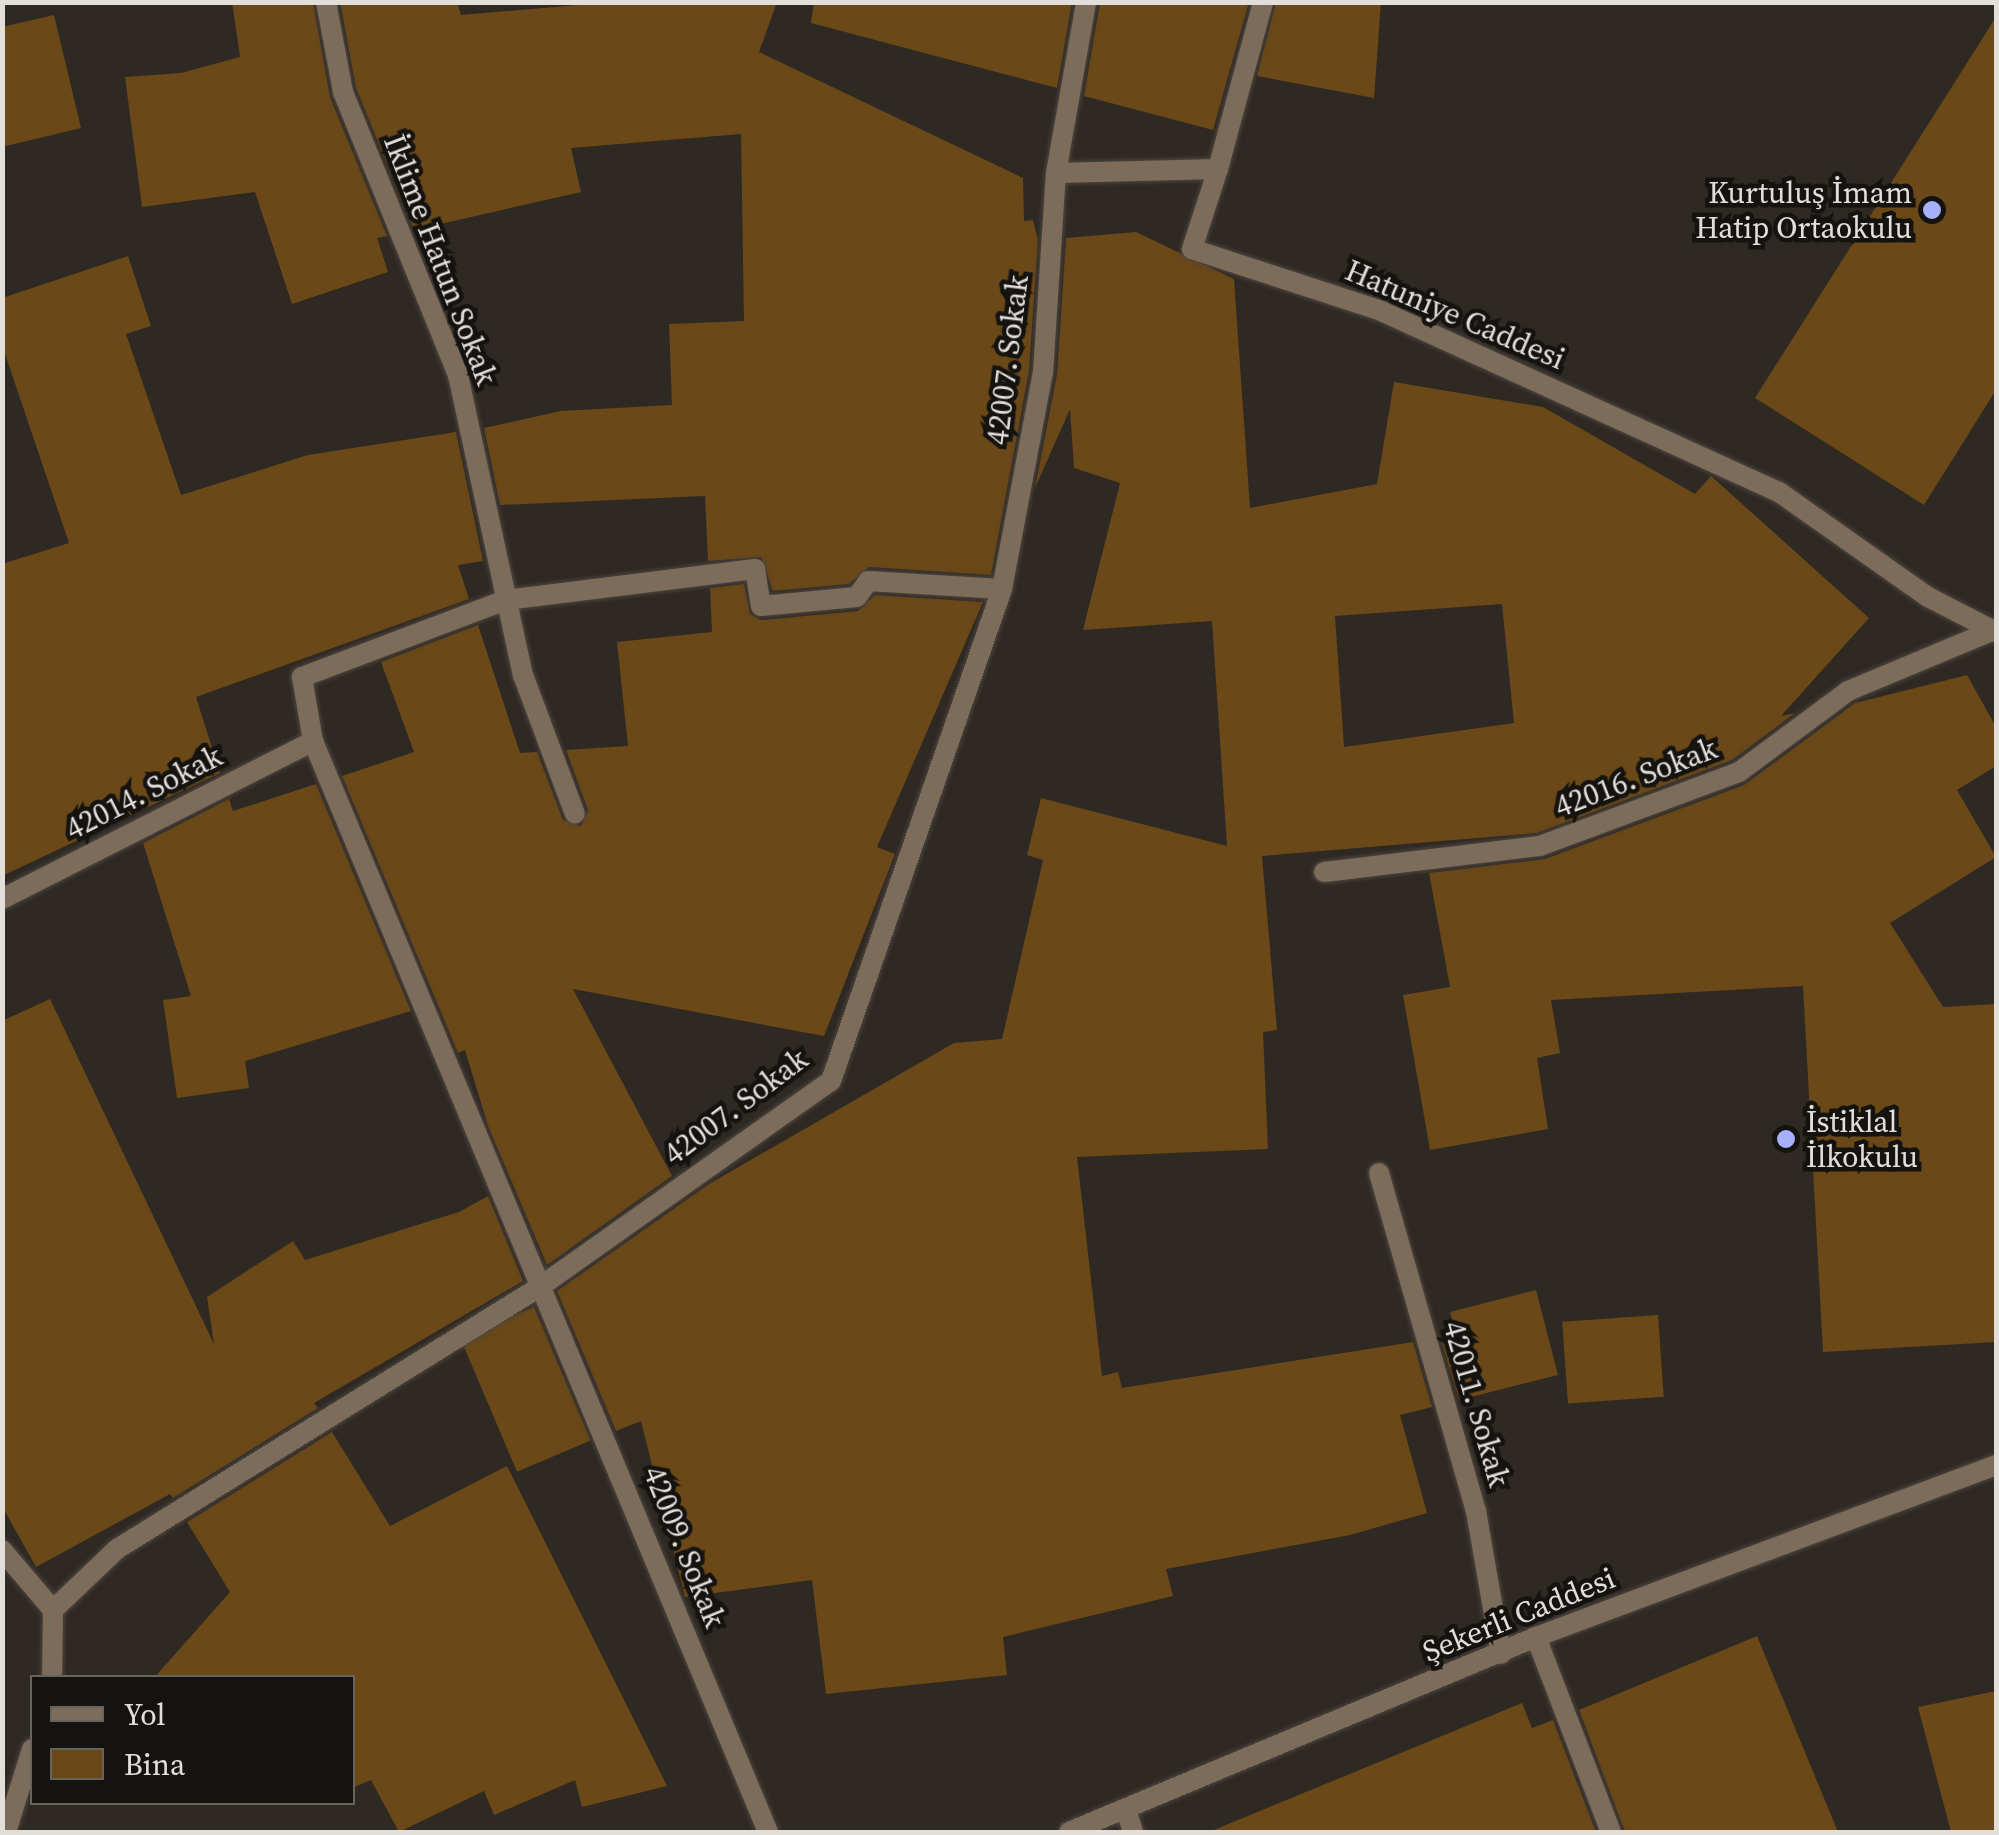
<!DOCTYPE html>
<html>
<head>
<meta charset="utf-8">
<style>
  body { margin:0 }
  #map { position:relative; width:1999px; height:1835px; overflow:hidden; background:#2f2923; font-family:"Source Serif 4",serif }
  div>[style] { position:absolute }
  .building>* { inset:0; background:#6a4818; transform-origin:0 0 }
  .roads { filter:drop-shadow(0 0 2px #4c4640) drop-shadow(0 0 2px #4c4640) }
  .service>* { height:20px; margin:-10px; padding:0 10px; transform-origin:10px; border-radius:10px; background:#7d6c59 }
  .minor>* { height:20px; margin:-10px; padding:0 10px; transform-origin:10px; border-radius:10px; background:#7d6c59 }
  .dots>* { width:28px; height:28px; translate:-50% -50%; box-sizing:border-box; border:5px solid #151310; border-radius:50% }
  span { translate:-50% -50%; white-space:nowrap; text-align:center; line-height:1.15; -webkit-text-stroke:9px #151310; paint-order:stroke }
  .poi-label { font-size:30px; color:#e2ded9 }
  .right { translate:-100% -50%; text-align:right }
  .left { translate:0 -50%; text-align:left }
  .street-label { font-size:30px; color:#e2ded9 }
  .frame { position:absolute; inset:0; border:5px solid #e2ded9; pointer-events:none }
  .legend { position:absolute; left:30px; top:1675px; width:325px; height:130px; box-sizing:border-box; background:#151310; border:2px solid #676460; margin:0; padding:12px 18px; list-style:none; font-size:30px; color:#e2ded9 }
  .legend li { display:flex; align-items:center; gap:20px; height:50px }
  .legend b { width:50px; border:2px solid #676460 }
</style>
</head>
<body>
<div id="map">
  <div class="building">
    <div style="clip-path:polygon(232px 2px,313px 2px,330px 97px,387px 236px,377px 238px,388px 272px,292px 304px,255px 192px,142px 207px,125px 77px,181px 73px,240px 57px)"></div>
    <div style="clip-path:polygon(340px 2px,457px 2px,461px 15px,614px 2px,777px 2px,759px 52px,1023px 178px,1024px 221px,1033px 220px,1038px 240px,1029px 371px,991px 575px,869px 567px,849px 584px,773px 591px,761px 557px,708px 561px,705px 496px,500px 505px,484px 428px,561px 411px,672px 405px,669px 324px,744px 321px,741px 134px,571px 148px,581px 192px,414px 230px,356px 88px)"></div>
    <div style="clip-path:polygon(814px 2px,1072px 2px,1057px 88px,811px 23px)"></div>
    <div style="clip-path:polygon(1100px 2px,1249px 2px,1213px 130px,1084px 96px)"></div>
    <div style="clip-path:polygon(1276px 2px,1381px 2px,1374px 98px,1257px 76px)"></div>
    <div style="clip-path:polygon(54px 15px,81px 128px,2px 147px,2px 27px)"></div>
    <div style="clip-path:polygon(1996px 17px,1996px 390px,1924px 505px,1755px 398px)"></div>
    <div style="clip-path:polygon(evenodd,1136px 232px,1234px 279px,1250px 508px,1377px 484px,1394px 382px,1543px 407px,1695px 494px,1711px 476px,1869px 618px,1781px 716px,1795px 713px,1732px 760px,1537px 833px,1262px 856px,1277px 1030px,1263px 1032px,1268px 1149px,1077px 1157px,1102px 1376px,1118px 1372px,1122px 1388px,1413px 1342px,1432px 1407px,1400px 1415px,1427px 1513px,1350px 1535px,1166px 1569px,1173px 1596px,1003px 1637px,1007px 1675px,826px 1694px,812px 1580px,685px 1597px,641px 1421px,616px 1431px,557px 1291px,709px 1184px,954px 1043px,1002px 1039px,1043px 860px,1027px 855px,1041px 798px,1227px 846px,1212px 621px,1083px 630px,1120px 483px,1074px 468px,1070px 409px,1035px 488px,1057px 374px,1066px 238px,1136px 232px,1502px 604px,1514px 723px,1344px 747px,1335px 616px,1502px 604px)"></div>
    <div style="clip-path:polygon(128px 256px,151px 326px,126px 334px,181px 495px,308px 455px,456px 432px,483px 561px,458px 565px,469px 599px,196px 697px,220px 773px,2px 876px,2px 564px,69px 543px,2px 345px,2px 298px)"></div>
    <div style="clip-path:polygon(744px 584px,750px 614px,761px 620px,858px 611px,875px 595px,983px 602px,877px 847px,895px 854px,824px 1036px,573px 989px,672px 1176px,547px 1265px,488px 1126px,465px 1050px,458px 1053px,342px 776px,414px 752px,381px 662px,478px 625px,520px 753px,537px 752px,563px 820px,581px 826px,588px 810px,566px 750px,628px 746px,617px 642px,712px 632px,710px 588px)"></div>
    <div style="clip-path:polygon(1967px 675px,1996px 727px,1996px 766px,1957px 790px,1996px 857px,1890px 923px,1943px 1007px,1996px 1004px,1996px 1342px,1823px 1352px,1803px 986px,1551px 1000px,1560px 1053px,1537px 1058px,1548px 1129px,1430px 1150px,1403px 995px,1450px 987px,1429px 873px,1545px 859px,1744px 785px,1855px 703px)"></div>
    <div style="clip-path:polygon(316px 784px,411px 1011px,245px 1061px,249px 1088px,177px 1098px,163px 1000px,191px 996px,143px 843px,229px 799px,233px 811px)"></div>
    <div style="clip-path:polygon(50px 999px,214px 1344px,207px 1297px,293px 1241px,305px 1260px,459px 1212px,488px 1196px,523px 1281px,314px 1403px,318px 1408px,173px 1498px,170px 1494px,36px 1567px,2px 1506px,2px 1021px)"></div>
    <div style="clip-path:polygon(1536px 1290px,1558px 1375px,1459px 1400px,1440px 1337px,1456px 1334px,1450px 1312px)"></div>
    <div style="left:534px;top:1307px;width:145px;height:80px;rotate:67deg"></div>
    <div style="left:1658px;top:1315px;width:82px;height:96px;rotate:86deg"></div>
    <div style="clip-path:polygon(332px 1432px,390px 1526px,507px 1466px,667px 1786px,582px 1807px,575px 1780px,494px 1815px,484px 1791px,399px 1832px,371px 1780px,352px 1788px,352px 1678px,154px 1678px,230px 1592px,187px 1522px)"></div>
    <div style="clip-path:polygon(1757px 1636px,1838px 1832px,1625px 1832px,1579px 1710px)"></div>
    <div style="clip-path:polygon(1996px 1691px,1996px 1832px,1951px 1832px,1918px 1707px)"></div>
    <div style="clip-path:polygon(1522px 1703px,1532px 1728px,1553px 1720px,1596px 1832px,1209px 1832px)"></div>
  </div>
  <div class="roads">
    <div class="service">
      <div style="left:1536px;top:1637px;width:209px;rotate:69deg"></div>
      <div style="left:1126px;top:1810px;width:23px;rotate:72deg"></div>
    </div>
    <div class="minor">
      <div style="left:326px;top:2px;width:92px;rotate:79.3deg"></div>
      <div style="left:343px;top:92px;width:305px;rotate:67.9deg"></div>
      <div style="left:458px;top:375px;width:307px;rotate:77.8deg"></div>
      <div style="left:523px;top:675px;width:148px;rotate:69.5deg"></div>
      <div style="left:1218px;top:169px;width:173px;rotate:-74.9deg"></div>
      <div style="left:1056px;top:173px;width:162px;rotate:-1.4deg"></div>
      <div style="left:1218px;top:169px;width:84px;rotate:108deg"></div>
      <div style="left:1192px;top:249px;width:197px;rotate:18.1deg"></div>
      <div style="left:1379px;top:310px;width:439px;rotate:24.5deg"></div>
      <div style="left:1779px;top:492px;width:182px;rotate:35.2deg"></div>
      <div style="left:1928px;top:597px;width:76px;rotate:27.2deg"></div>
      <div style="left:1324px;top:872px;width:218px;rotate:-6.9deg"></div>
      <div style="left:1540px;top:846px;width:212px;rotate:-20.4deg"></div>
      <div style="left:1739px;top:772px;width:136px;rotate:-36.6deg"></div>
      <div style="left:1848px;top:691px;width:158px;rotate:-22.7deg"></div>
      <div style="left:2px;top:899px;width:349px;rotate:-26.9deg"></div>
      <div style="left:1379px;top:1173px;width:352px;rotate:74deg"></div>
      <div style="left:1476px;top:1511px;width:145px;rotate:80.1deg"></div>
      <div style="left:2px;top:1550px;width:79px;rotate:49.6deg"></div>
      <div style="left:53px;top:1610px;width:68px;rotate:90.8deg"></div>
      <div style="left:53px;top:1610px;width:88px;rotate:-43.6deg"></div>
      <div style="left:117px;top:1549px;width:499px;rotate:-31.8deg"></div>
      <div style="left:541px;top:1286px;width:355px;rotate:-35.3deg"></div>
      <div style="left:831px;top:1081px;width:521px;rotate:-70.83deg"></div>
      <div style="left:1002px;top:589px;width:220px;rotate:-79.3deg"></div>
      <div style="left:1043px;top:373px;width:200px;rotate:-86.3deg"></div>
      <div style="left:1056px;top:173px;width:174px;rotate:-80deg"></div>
      <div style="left:6px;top:1832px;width:87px;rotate:-72.6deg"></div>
      <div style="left:768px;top:1832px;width:1182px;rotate:-112.64deg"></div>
      <div style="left:313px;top:741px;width:65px;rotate:-99.8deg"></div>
      <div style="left:302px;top:677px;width:218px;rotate:-20.7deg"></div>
      <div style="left:506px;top:600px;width:251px;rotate:-7.1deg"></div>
      <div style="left:755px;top:569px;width:37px;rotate:81deg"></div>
      <div style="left:761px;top:606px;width:96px;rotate:-5.4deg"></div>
      <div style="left:857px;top:597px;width:19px;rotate:-55deg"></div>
      <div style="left:868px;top:581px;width:134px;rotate:3.4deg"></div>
      <div style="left:1069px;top:1832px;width:506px;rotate:-22.66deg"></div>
      <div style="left:1536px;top:1637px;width:491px;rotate:-20.5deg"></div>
    </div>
  </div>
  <div class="dots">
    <div style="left:1932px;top:210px;background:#a7b0fc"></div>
    <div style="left:1786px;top:1139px;background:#a7b0fc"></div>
  </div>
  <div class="poi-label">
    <span class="right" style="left:1912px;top:210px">Kurtuluş İmam<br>Hatip Ortaokulu</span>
    <span class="left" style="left:1806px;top:1139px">İstiklal<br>İlkokulu</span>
  </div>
  <div class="street-label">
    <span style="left:440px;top:260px;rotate:69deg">İklime Hatun Sokak</span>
    <span style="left:1455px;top:315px;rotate:23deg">Hatuniye Caddesi</span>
    <span style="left:1008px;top:360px;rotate:-83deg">42007. Sokak</span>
    <span style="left:1636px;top:778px;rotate:-21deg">42016. Sokak</span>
    <span style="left:144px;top:793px;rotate:-27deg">42014. Sokak</span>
    <span style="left:736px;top:1107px;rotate:-37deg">42007. Sokak</span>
    <span style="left:1476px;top:1404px;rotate:74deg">42011. Sokak</span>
    <span style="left:684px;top:1547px;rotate:68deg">42009. Sokak</span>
    <span style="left:1519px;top:1615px;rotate:-22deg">Şekerli Caddesi</span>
  </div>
  <div class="frame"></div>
  <ul class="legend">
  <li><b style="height:12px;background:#7d6c59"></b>Yol</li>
  <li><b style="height:28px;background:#6a4818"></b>Bina</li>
  </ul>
</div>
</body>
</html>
